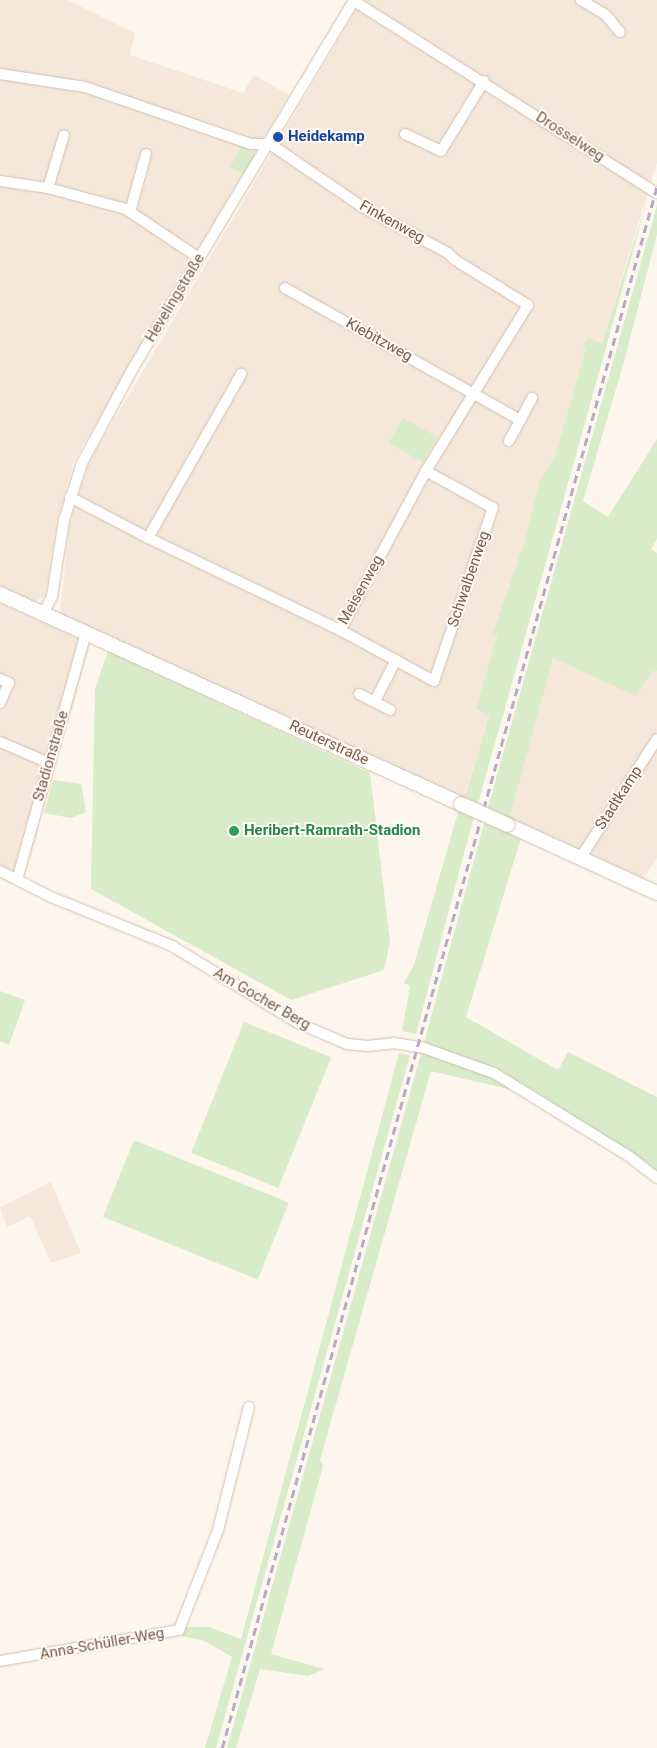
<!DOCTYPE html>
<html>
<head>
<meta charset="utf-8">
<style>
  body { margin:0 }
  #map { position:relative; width:657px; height:1748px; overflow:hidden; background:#fdf6ec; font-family:Roboto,sans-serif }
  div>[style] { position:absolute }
  .residential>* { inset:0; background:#f5e8da }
  .green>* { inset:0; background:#d8ecc9; transform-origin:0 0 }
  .roads { filter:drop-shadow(0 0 1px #d1beb0) drop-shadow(0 0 1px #d1beb0) }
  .minor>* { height:10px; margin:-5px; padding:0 5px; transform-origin:5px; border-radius:5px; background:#fff }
  .tertiary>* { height:14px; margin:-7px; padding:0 7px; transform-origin:7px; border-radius:7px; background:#fff }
  .rail>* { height:2.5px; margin-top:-1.25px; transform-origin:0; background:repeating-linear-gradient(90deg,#b9a8c9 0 8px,transparent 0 13px) }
  .bridges { filter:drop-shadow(0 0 1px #d1beb0) drop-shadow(0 0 1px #d1beb0) }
  .tertiary-bridge>* { height:14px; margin:-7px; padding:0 7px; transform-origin:7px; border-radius:7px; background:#fff }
  .dots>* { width:14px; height:14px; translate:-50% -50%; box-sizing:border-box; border:2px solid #fffaf3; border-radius:50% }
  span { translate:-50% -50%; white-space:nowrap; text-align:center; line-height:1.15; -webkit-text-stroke:4px #fffaf3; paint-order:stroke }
  .transit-label { font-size:15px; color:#164399; font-weight:700 }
  .left { translate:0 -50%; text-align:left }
  .street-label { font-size:15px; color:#7a5c4d }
  .leisure-label { font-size:15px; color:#27864d; font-weight:700 }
</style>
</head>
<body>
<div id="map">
  <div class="residential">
    <div style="clip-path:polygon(0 0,67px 0,135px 33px,130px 55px,243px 93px,254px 75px,289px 95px,74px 461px,57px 523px,46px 595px,31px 604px,0 590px)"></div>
    <div style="clip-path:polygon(362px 0,657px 0,657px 162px,602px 344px,583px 346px,586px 348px,555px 456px,539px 482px,524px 543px,494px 633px,497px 634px,477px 709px,489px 714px,464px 800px,60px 616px,69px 524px,89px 462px)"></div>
    <div style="clip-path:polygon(0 603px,90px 644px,21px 888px,0 878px)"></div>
    <div style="clip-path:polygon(553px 657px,636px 695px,652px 671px,657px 671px,657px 732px,581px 851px,509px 821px)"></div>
    <div style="clip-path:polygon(657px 744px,657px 858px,641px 882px,588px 857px,587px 853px)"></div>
    <div style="clip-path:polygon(51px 1182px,81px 1253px,51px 1263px,30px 1216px,7px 1227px,0 1207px)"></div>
  </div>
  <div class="green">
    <div style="left:241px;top:146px;width:16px;height:24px;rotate:27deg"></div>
    <div style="clip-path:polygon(649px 194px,507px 701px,477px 807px,464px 801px,489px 715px,476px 709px,497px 635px,493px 633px,524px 543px,539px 482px,555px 456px,586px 348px,583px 346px,588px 337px,602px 344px)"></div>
    <div style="clip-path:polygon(657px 205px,657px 234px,625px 358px,583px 501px,608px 517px,657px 439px,657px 539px,651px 549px,657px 553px,657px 671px,652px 671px,636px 696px,553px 658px,509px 821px,487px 811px)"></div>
    <div style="left:403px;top:418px;width:39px;height:29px;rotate:29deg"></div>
    <div style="clip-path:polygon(108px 651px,370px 773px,390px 942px,384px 970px,291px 1000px,91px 889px,95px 689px)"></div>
    <div style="clip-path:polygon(53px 780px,81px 784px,86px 812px,71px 818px,44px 813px)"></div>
    <div style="clip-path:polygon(459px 809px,474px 816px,416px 1034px,402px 1031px,410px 986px,404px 983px,414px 965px)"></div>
    <div style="clip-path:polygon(485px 820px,521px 838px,466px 1017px,558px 1070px,568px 1052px,657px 1097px,657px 1175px,488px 1067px,423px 1046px)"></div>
    <div style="clip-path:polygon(0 991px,25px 1000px,9px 1045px,0 1041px)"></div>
    <div style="left:244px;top:1022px;width:94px;height:141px;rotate:22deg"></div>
    <div style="clip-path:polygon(422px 1050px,486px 1071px,512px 1090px,431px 1071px,320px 1460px,323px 1466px,271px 1654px,324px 1669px,308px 1676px,260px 1669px,236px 1748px,227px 1748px)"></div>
    <div style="clip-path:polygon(399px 1053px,410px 1055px,216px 1748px,205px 1748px,232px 1657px,205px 1641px,181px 1636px,184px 1627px,209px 1627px,241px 1639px)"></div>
    <div style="left:134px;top:1140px;width:167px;height:83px;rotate:22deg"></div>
  </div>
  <div class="roads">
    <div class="minor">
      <div style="left:581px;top:0;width:29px;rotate:31deg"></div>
      <div style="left:606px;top:15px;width:22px;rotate:51deg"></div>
      <div style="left:354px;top:1px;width:359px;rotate:32.4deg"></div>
      <div style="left:0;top:74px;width:86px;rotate:8.7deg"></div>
      <div style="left:85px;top:87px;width:176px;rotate:19deg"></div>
      <div style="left:251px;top:144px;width:19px"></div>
      <div style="left:270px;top:144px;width:110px;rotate:34.3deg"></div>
      <div style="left:361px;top:206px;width:99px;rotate:28.4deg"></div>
      <div style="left:448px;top:253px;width:10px;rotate:45deg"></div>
      <div style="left:455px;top:260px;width:86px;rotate:31.7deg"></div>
      <div style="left:528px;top:305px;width:195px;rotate:121.6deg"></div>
      <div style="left:426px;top:471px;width:181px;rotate:118.4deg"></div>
      <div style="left:405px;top:134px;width:40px;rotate:25deg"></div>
      <div style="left:441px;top:151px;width:82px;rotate:-58.4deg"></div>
      <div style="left:0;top:181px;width:49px;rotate:8.3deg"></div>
      <div style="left:48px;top:188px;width:81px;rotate:15.1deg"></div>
      <div style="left:126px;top:209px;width:88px;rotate:33.9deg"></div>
      <div style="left:48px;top:188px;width:55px;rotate:-73.2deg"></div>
      <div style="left:130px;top:212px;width:60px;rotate:-74.6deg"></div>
      <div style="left:285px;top:288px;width:270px;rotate:29.3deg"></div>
      <div style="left:509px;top:441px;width:49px;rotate:-61.9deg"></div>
      <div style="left:70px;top:497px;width:88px;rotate:27.7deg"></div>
      <div style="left:148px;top:538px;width:213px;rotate:25.6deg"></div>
      <div style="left:340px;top:630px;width:107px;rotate:28.5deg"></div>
      <div style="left:434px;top:681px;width:183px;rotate:-71.2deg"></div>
      <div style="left:493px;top:508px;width:77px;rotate:-151.1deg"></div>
      <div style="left:148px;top:538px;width:189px;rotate:-60.4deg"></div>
      <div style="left:43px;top:614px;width:20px;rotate:-63deg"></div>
      <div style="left:52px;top:596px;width:77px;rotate:-81deg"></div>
      <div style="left:64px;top:520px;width:60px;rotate:-72.5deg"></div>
      <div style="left:82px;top:463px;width:106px;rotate:-61.7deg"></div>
      <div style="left:132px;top:370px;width:431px;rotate:-59deg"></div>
      <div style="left:0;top:679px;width:10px;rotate:24deg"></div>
      <div style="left:9px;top:683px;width:22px;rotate:114deg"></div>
      <div style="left:359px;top:694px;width:35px;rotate:27deg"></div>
      <div style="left:375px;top:701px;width:46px;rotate:-62.9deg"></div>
      <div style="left:0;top:742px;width:53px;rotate:23.2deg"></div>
      <div style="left:581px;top:857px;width:140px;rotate:-57.2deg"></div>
      <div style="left:0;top:871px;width:57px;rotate:27deg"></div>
      <div style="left:51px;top:897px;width:131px;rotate:22deg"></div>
      <div style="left:172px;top:946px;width:148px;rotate:31.4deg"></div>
      <div style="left:298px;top:1023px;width:53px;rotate:23.2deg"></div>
      <div style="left:347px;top:1044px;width:20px;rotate:6deg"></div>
      <div style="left:367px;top:1046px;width:27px;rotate:-6deg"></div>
      <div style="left:394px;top:1043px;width:30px;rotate:9deg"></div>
      <div style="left:424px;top:1048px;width:74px;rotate:19.7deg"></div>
      <div style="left:494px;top:1073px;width:160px;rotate:31.7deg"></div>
      <div style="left:630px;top:1157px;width:34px;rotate:38deg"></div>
      <div style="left:17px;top:880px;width:256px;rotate:-74.4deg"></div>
      <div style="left:0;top:1661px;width:182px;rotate:-9.8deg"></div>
      <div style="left:179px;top:1630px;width:107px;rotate:-68.7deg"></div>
      <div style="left:218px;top:1530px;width:127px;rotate:-75.9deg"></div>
    </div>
    <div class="tertiary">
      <div style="left:0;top:594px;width:507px;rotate:24.49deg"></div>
      <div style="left:508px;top:825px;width:164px;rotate:24.5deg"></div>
    </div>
  </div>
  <div class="rail">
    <div style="left:222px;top:1748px;width:1621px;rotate:-74.44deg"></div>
  </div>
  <div class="bridges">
    <div class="tertiary-bridge">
      <div style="left:461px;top:804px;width:51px;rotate:24.1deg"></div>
    </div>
  </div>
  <div class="dots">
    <div style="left:278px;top:137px;background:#1a4fb4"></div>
    <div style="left:234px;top:831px;background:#2e9e5b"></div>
  </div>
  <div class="transit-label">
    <span class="left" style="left:288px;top:137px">Heidekamp</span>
  </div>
  <div class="street-label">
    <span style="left:570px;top:137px;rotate:33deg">Drosselweg</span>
    <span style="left:392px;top:222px;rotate:29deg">Finkenweg</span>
    <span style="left:175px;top:298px;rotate:-59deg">Hevelingstraße</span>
    <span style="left:379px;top:340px;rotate:29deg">Kiebitzweg</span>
    <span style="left:469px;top:579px;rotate:-71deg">Schwalbenweg</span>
    <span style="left:361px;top:590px;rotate:-61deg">Meisenweg</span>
    <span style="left:329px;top:743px;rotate:25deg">Reuterstraße</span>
    <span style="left:51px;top:756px;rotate:-74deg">Stadionstraße</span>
    <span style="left:619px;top:798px;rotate:-57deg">Stadtkamp</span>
    <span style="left:262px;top:999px;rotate:30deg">Am Gocher Berg</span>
    <span style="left:102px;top:1644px;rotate:-10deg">Anna-Schüller-Weg</span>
  </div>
  <div class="leisure-label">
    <span class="left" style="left:244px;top:831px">Heribert-Ramrath-Stadion</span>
  </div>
</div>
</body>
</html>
